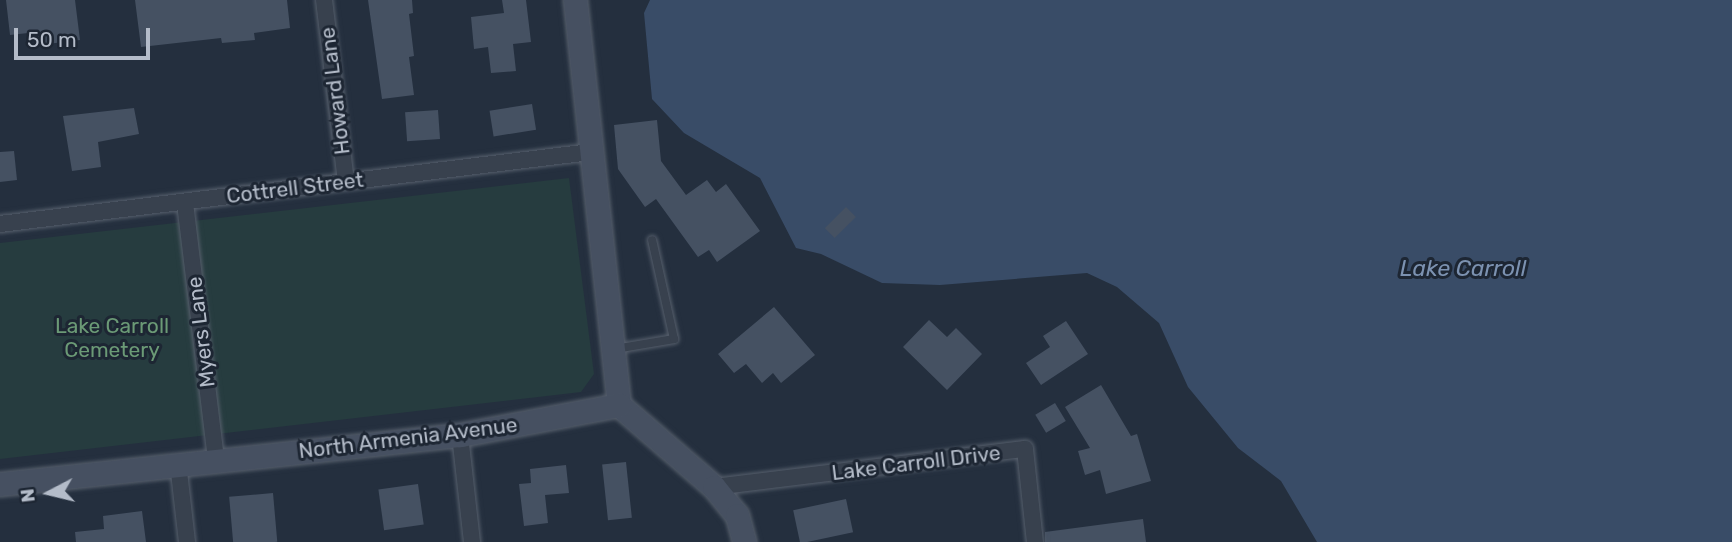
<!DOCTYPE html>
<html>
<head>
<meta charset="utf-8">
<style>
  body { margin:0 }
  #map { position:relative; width:1732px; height:542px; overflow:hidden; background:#242f3e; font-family:Rubik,sans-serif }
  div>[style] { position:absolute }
  .green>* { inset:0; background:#263c3f }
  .water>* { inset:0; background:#394c67 }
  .building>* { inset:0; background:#455162; transform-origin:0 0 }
  .roads { filter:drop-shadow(0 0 2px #565f6c) drop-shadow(0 0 2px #565f6c) }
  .lane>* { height:8px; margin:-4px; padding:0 4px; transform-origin:4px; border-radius:4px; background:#38414e }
  .street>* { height:16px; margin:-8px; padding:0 8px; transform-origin:8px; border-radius:8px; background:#38414e }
  .secondary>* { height:23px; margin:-11.5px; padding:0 11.5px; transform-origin:11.5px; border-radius:11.5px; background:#465061 }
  span { translate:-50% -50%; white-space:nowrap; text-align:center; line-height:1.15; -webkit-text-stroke:6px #1d2633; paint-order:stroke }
  .street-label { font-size:21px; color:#b4bcc9 }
  .park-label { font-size:21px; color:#6b9a76 }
  .water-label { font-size:23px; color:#7c92b1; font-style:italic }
  .north { position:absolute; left:14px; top:458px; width:70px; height:70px; -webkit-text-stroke:5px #1d2633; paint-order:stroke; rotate:263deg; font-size:19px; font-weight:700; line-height:28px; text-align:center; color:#b4bcc9 }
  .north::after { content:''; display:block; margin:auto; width:24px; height:32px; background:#b4bcc9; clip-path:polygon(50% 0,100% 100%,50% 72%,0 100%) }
  .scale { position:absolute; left:14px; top:28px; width:136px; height:32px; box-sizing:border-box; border:4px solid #b4bcc9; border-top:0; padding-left:9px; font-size:21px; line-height:24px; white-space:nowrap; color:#b4bcc9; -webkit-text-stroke:5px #1d2633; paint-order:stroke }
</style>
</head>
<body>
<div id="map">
  <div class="green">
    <div style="clip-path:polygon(569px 178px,594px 374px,581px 392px,0 459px,0 243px)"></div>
  </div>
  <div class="water">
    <div style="clip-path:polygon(650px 0,1732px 0,1732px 542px,1317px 542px,1281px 481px,1238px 448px,1188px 387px,1159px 323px,1117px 287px,1087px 273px,940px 285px,882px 283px,821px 254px,796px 248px,760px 178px,684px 133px,652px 99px,644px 13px)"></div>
  </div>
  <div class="building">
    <div style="clip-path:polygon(6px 0,75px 0,80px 40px,39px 45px,37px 32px,10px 35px)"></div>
    <div style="clip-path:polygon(135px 0,287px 0,290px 28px,254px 33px,255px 40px,222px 43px,221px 38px,141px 47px)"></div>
    <div style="clip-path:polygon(368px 0,412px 0,413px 13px,409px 14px,414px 56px,409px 57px,414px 95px,382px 99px)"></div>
    <div style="clip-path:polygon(502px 0,526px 0,531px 42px,513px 44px,516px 71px,491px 73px,488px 47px,474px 49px,471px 17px,504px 13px)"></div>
    <div style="left:532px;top:104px;width:26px;height:43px;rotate:81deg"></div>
    <div style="clip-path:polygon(134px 108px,139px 134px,98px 142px,101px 167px,72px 171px,63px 116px)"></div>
    <div style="left:438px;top:110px;width:29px;height:33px;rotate:86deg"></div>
    <div style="clip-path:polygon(657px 120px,661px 161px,686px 195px,707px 180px,716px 192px,726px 184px,760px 231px,717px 262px,709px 250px,698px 257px,656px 199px,645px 207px,618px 169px,614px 125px)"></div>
    <div style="clip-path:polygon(14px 151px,17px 180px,0 182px,0 152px)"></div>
    <div style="left:846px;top:207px;width:14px;height:30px;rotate:45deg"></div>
    <div style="clip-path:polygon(774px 307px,815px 355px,781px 383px,773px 373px,762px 383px,746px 364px,734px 373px,718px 354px)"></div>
    <div style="clip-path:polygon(929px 320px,947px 337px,956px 328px,982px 354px,947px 390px,903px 347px)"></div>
    <div style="clip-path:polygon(1066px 321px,1088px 354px,1041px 385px,1026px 363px,1050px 347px,1043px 336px)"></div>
    <div style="clip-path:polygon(1101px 385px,1131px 436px,1137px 434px,1151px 481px,1106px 494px,1100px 470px,1085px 475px,1078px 451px,1090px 448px,1065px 407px)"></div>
    <div style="left:1055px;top:403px;width:21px;height:23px;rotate:59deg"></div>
    <div style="left:626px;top:462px;width:56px;height:24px;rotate:84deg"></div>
    <div style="clip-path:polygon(566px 465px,569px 493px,545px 495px,548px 523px,524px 526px,519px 484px,531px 483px,530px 469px)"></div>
    <div style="left:418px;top:484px;width:41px;height:40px;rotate:82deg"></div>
    <div style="left:273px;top:493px;width:49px;height:44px;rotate:85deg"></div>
    <div style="left:846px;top:499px;width:34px;height:54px;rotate:78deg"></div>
    <div style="clip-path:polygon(142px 511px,146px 542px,76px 542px,75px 532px,104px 529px,103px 516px)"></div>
    <div style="clip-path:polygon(1143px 519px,1146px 542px,1045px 542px,1045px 532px)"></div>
  </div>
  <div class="roads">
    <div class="lane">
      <div style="left:615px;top:349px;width:60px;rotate:-9.6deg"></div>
      <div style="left:674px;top:339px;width:101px;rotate:-102.5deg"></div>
    </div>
    <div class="street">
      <div style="left:324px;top:0;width:183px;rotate:83.1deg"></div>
      <div style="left:185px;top:203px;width:260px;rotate:83.1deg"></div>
      <div style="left:0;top:224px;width:595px;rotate:-6.95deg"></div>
      <div style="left:460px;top:435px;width:108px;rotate:83.6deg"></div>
      <div style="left:178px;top:463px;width:80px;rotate:83.5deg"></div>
      <div style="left:714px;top:487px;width:313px;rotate:-7deg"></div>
      <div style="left:1025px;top:449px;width:94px;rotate:83.9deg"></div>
    </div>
    <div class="secondary">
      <div style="left:575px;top:0;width:407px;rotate:83.8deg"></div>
      <div style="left:619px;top:405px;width:125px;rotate:40.8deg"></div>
      <div style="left:714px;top:487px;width:36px;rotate:51deg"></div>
      <div style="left:737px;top:515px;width:28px;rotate:75deg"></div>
      <div style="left:0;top:484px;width:463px;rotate:-6.1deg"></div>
      <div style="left:460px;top:435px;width:162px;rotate:-10.7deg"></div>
    </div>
  </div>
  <div class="street-label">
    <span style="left:335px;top:91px;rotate:-97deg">Howard Lane</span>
    <span style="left:295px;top:188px;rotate:-7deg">Cottrell Street</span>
    <span style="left:201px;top:332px;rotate:-97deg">Myers Lane</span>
    <span style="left:408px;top:438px;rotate:-7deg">North Armenia Avenue</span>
    <span style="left:916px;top:463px;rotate:-7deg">Lake Carroll Drive</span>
  </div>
  <div class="park-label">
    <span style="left:112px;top:338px">Lake Carroll<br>Cemetery</span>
  </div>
  <div class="water-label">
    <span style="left:1463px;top:268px">Lake Carroll</span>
  </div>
  <div class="north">N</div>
  <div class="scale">50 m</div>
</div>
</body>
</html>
